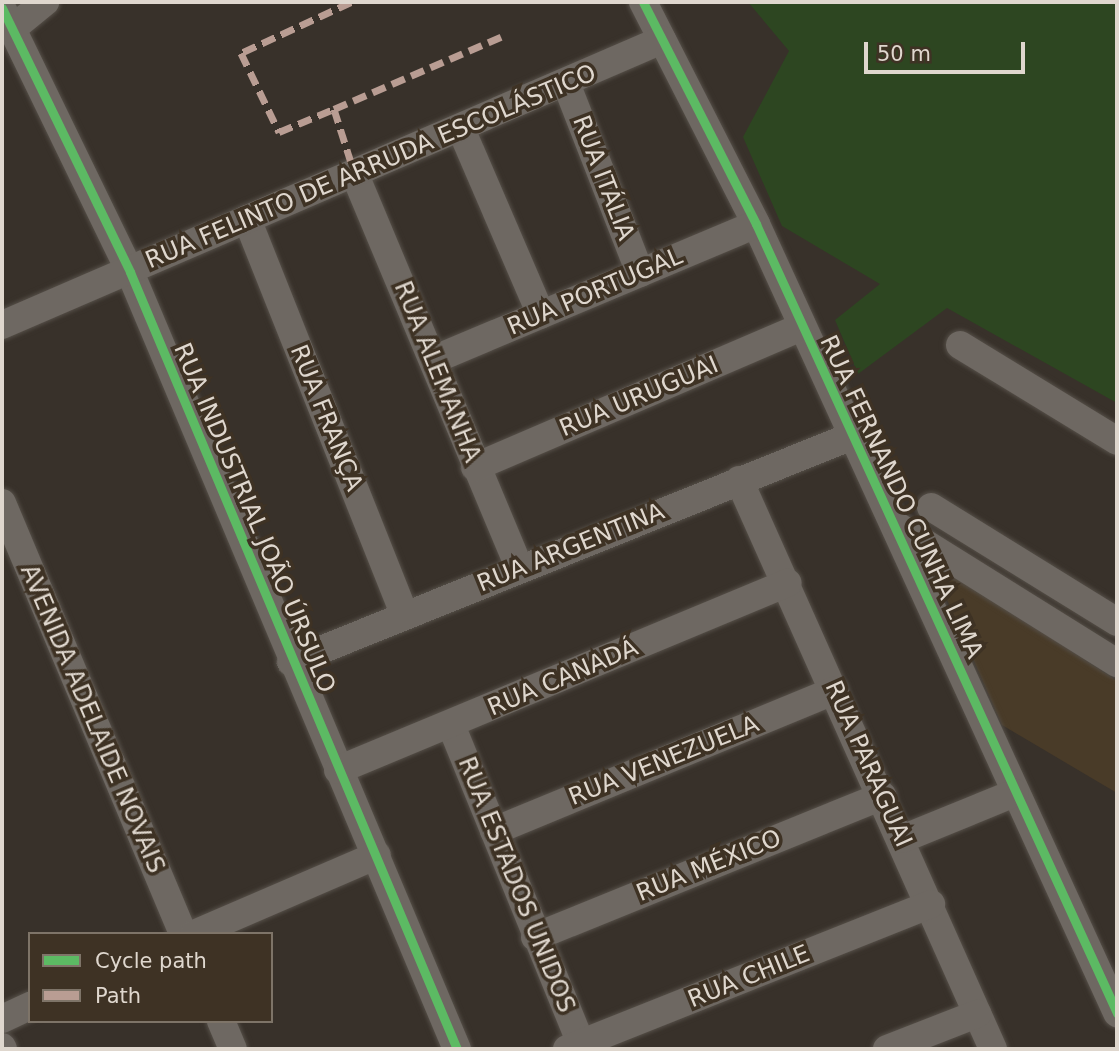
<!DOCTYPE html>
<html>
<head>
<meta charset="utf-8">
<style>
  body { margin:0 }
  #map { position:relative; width:1119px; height:1051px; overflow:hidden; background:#38312a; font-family:"DejaVu Sans",sans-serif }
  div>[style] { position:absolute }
  .built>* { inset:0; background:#493b28 }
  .green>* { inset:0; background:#2d4621 }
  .roads { filter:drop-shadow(0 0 2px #554f48) drop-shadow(0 0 2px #554f48) }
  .minor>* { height:28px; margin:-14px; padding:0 14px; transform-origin:14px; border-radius:14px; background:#6e6862 }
  .quiet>* { height:7px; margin-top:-3.5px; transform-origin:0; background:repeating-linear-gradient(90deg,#b99d93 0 14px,transparent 0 21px) }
  .cycleway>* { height:9px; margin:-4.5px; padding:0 4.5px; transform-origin:4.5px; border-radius:4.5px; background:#5cba63 }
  span { translate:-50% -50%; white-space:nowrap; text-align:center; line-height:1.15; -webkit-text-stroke:7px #3e3224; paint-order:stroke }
  .street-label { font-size:24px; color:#dfd7ce }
  .frame { position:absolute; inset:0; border:4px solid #dfd7ce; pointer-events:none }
  .legend { position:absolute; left:28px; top:932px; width:245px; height:91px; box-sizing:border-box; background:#3e3224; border:2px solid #7e7468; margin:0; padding:9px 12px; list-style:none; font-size:21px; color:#dfd7ce }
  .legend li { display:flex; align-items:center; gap:14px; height:35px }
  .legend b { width:35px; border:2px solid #7e7468 }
  .scale { position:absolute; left:864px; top:42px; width:161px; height:32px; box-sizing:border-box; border:4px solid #dfd7ce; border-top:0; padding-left:9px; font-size:21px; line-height:24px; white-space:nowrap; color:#dfd7ce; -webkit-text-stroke:5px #3e3224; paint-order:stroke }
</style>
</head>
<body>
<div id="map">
  <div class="built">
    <div style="clip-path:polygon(957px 577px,1117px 681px,1117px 793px,1002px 725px,941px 586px)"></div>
  </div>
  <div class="green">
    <div style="clip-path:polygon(748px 2px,1117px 2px,1117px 403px,947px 308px,858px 374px,835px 320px,880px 284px,782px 226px,743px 137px,789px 51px)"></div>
  </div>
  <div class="roads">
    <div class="minor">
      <div style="left:643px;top:2px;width:249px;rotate:63deg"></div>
      <div style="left:756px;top:224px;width:868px;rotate:65.41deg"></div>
      <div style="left:2px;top:8px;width:293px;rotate:64.1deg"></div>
      <div style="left:130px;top:272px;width:843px;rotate:67.18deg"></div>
      <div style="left:12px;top:29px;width:43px;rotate:-39.3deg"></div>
      <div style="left:566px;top:83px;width:204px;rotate:68.7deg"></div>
      <div style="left:461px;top:129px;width:202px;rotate:66.7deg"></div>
      <div style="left:355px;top:175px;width:427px;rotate:67.3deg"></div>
      <div style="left:247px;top:219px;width:427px;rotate:68.3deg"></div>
      <div style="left:2px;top:325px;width:719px;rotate:-23.36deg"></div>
      <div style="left:960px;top:345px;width:184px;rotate:31.4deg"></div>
      <div style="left:433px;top:360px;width:350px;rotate:-22.8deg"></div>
      <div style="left:475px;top:467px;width:356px;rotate:-23.2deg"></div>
      <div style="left:739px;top:480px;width:623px;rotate:65.94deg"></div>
      <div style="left:2px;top:503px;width:467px;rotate:67.2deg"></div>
      <div style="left:931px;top:507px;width:219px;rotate:31.7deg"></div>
      <div style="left:896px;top:525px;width:261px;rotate:32deg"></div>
      <div style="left:291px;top:662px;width:605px;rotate:-21.94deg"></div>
      <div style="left:451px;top:725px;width:344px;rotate:67.8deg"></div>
      <div style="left:338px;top:770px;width:487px;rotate:-22.6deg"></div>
      <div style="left:494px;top:831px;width:368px;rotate:-22.4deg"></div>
      <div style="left:902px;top:839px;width:122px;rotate:-22.2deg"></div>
      <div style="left:194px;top:934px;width:199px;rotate:-23.3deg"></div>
      <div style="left:535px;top:937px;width:375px;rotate:-22.1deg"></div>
      <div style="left:2px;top:1019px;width:31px;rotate:-25deg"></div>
      <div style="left:221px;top:1021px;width:30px;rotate:67deg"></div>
      <div style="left:2px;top:1047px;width:2px;rotate:63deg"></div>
      <div style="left:567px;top:1049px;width:392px;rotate:-21.7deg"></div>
      <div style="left:887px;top:1049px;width:97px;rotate:-21.3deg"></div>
    </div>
  </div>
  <div class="quiet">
    <div style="left:351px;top:2px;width:121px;rotate:155.1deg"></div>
    <div style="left:241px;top:53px;width:88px;rotate:64.3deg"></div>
    <div style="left:279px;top:132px;width:60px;rotate:-22.7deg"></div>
    <div style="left:334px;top:109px;width:69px;rotate:72.3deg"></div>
    <div style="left:334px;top:109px;width:184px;rotate:-23.4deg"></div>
  </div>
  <div class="cycleway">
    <div style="left:643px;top:2px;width:249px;rotate:63deg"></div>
    <div style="left:756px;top:224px;width:868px;rotate:65.41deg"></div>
    <div style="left:2px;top:8px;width:293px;rotate:64.1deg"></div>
    <div style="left:130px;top:272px;width:843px;rotate:67.18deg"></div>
  </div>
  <div class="street-label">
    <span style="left:371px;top:167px;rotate:-23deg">RUA FELINTO DE ARRUDA ESCOLÁSTICO</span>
    <span style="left:603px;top:178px;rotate:69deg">RUA ITÁLIA</span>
    <span style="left:595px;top:292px;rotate:-23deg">RUA PORTUGAL</span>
    <span style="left:437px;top:372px;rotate:68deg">RUA ALEMANHA</span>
    <span style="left:639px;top:397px;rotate:-23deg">RUA URUGUAI</span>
    <span style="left:326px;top:418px;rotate:68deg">RUA FRANÇA</span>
    <span style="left:901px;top:497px;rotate:65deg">RUA FERNANDO CUNHA LIMA</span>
    <span style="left:254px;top:518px;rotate:67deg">RUA INDUSTRIAL JOÃO ÚRSULO</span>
    <span style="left:571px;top:548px;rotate:-22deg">RUA ARGENTINA</span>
    <span style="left:563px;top:678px;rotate:-23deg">RUA CANADÁ</span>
    <span style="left:92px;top:719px;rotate:67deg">AVENIDA ADELAIDE NOVAIS</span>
    <span style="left:664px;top:761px;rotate:-22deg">RUA VENEZUELA</span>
    <span style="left:868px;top:764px;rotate:66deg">RUA PARAGUAI</span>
    <span style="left:709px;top:866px;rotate:-22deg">RUA MÉXICO</span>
    <span style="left:516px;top:885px;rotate:68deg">RUA ESTADOS UNIDOS</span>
    <span style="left:749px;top:977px;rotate:-22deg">RUA CHILE</span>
  </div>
  <div class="frame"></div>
  <ul class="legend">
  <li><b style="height:9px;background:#5cba63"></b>Cycle path</li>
  <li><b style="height:9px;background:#b99d93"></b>Path</li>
  </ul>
  <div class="scale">50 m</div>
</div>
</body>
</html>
